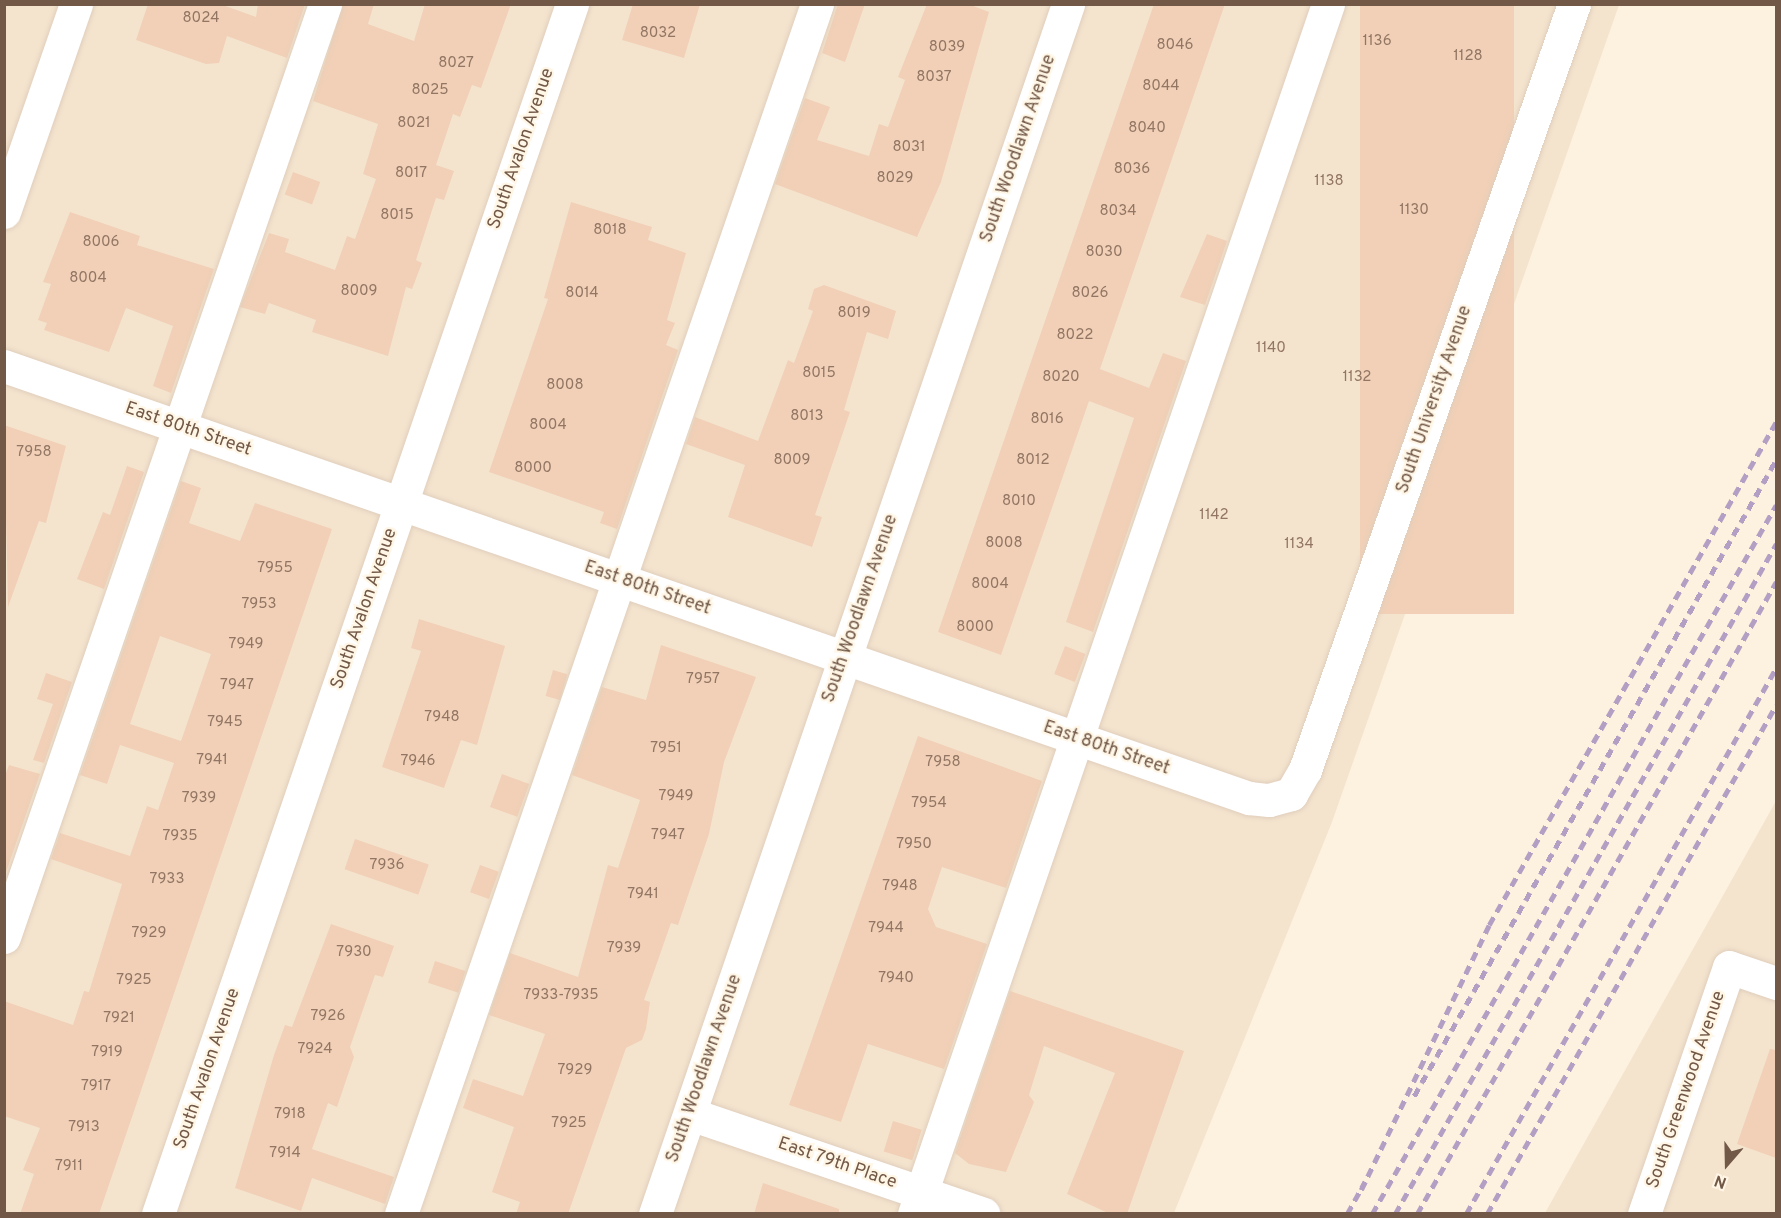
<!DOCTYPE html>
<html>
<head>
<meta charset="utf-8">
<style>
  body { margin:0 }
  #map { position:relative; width:1781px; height:1218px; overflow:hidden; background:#fcf2df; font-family:Overpass,sans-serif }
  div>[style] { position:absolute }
  .residential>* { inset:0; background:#f4e4ce }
  .building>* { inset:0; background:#f1d0b7; transform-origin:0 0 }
  .roads { filter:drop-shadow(0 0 2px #e0cebc) drop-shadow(0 0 2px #e0cebc) }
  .minor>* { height:33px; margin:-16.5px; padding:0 16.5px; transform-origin:16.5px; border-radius:16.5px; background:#fff }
  .rail>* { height:4.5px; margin-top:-2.25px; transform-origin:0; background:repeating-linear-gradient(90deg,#b49fc4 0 9px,transparent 0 15px) }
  span { translate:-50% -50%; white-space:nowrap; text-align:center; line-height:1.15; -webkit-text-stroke:4.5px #fff6e6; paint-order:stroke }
  .number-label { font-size:15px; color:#927663 }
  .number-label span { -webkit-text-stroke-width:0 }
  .street-label { font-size:18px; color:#725847 }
  .frame { position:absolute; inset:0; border:6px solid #725847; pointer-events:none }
  .north { position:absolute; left:1697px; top:1134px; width:60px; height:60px; -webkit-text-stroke:4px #fff6e6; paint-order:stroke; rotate:200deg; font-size:16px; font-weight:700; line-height:24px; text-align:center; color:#725847 }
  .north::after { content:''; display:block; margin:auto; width:21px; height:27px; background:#725847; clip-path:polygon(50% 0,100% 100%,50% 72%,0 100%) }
</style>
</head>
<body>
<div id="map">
  <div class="residential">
    <div style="clip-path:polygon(5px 5px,1619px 5px,1332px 822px,1174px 1213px,5px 1214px)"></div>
    <div style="clip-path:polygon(1776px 801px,1776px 1213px,1545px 1213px)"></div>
  </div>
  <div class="building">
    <div style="clip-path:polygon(148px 4px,220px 4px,256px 17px,258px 4px,305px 4px,287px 58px,227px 36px,219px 63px,206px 64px,136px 40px)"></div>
    <div style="clip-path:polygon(343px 4px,374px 4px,368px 24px,414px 41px,425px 4px,511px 4px,481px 88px,472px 85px,460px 117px,453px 114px,436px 165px,454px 171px,444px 200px,436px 198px,416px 260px,422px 263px,412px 289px,406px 287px,388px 356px,312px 332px,316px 320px,269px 303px,265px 314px,240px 307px,269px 233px,289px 239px,285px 252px,335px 270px,347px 236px,355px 239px,376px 179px,363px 174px,378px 124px,313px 101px)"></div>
    <div style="clip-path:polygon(633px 4px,700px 4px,684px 58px,622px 40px)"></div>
    <div style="clip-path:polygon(838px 4px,865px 4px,845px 62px,822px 53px)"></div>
    <div style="clip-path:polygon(927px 4px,968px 4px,989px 12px,941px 182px,917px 237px,775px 184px,805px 98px,830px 107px,817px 140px,869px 156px,879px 124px,888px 127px,905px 80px,898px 77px)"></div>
    <div style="clip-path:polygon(1154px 4px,1225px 4px,1100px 369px,1149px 388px,1163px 353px,1186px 361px,1093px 632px,1066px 622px,1134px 418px,1089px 401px,1001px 655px,938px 632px)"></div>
    <div style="left:1360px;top:4px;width:154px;height:610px"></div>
    <div style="left:293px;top:172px;width:29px;height:24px;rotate:20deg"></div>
    <div style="clip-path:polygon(571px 202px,652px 227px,648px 240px,686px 253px,667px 320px,675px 323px,666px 345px,678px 350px,617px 529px,600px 523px,604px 512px,489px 472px,548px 299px,544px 298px)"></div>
    <div style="clip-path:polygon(70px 212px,140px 236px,137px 245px,214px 269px,171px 393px,153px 386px,173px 326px,126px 308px,109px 352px,44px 330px,47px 323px,38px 320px,51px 284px,43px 282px)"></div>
    <div style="clip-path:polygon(1207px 234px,1227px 241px,1205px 305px,1180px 297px)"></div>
    <div style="clip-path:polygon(824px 285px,896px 311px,888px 339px,867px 332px,844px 410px,850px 412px,815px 515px,822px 517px,812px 547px,728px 517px,745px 465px,686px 444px,695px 417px,758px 441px,788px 360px,794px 363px,813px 311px,808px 309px,814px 289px)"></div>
    <div style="clip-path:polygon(4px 425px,66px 446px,46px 523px,39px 521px,8px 607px)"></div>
    <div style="clip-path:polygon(127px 466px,144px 472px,104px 589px,77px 579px,103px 512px,110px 515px)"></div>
    <div style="clip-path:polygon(evenodd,181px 481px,201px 488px,189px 523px,240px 541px,255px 503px,332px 529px,99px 1214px,20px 1214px,34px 1174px,23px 1170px,40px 1128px,4px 1116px,4px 1001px,73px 1025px,84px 991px,89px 992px,122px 884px,51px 859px,60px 833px,130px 856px,147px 806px,158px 810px,174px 763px,120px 745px,107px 784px,80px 775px,181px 481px,160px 636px,211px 654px,181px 741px,130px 724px,160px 636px)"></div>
    <div style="clip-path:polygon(419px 619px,505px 646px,477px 745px,461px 740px,444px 788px,382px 767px,421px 651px,411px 648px)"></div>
    <div style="clip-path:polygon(661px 645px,756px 677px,724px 762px,709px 834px,678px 925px,671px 923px,644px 1000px,650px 1002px,646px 1029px,642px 1040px,626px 1048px,568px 1214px,516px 1214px,520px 1202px,492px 1192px,514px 1127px,463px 1108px,473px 1079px,523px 1096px,545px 1034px,489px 1015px,510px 953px,578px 977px,608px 865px,618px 868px,640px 800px,572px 775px,602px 687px,646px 700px)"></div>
    <div style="left:1065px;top:646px;width:22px;height:30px;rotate:21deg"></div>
    <div style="left:553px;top:670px;width:15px;height:27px;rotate:16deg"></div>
    <div style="clip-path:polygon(46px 673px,72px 682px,44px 763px,33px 760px,53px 704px,37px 699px)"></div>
    <div style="clip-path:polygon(918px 736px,1042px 781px,1006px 888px,942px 867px,928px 909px,936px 927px,987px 944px,944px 1069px,868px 1044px,841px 1122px,789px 1105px)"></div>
    <div style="clip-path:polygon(9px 765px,40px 774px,4px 878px,4px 778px)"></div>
    <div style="left:502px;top:774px;width:29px;height:35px;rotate:20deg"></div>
    <div style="left:355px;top:839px;width:78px;height:32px;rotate:19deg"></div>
    <div style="left:480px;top:865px;width:20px;height:29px;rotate:20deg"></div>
    <div style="clip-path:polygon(331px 924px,394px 946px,383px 977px,375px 975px,350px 1047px,354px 1057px,337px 1107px,328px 1103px,312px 1149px,394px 1177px,385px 1204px,312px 1178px,301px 1211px,235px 1188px,274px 1055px,285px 1025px,292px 1027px)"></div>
    <div style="left:435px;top:961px;width:32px;height:23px;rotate:18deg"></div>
    <div style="clip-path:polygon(1010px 991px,1184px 1051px,1127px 1214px,1110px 1214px,1067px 1194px,1115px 1073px,1044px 1046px,1029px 1095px,1034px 1102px,1006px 1172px,969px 1164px,955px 1153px)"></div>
    <div style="clip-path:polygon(1770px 1049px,1776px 1050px,1776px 1158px,1737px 1144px)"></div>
    <div style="left:893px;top:1121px;width:30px;height:32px;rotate:17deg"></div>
    <div style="clip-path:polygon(763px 1183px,839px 1209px,839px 1214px,754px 1214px)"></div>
  </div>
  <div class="roads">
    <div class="minor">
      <div style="left:4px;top:212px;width:220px;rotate:-70.9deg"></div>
      <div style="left:4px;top:366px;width:1318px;rotate:19.14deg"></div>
      <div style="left:1249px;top:798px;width:20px;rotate:6deg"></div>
      <div style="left:1269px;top:800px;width:23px;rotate:-15deg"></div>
      <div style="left:1291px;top:794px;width:28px;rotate:-60deg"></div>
      <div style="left:1305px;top:770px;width:812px;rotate:-70.65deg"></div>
      <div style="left:4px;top:937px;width:987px;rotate:-71.01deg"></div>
      <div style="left:690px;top:1114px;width:310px;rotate:18.8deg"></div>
      <div style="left:158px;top:1214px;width:1279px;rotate:-71.11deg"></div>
      <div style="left:401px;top:1214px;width:1280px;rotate:-71.03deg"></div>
      <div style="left:655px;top:1214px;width:1279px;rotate:-71.15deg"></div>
      <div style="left:914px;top:1214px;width:1279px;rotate:-71.11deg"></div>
      <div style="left:1644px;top:1214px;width:261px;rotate:-71deg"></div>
      <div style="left:1729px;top:967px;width:50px;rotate:18.8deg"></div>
    </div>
  </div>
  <div class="rail">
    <div style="left:1414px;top:1096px;width:732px;rotate:-60.35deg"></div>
    <div style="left:1361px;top:1190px;width:294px;rotate:-64.2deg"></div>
    <div style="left:1489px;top:925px;width:579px;rotate:-60.29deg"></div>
    <div style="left:1347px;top:1214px;width:37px;rotate:-61deg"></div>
    <div style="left:1372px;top:1214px;width:816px;rotate:-60.32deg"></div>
    <div style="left:1395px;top:1214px;width:771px;rotate:-60.37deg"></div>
    <div style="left:1417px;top:1214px;width:727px;rotate:-60.4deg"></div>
    <div style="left:1466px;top:1214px;width:628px;rotate:-60.41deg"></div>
    <div style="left:1487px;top:1214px;width:585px;rotate:-60.41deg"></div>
  </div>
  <div class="number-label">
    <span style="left:201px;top:19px">8024</span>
    <span style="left:658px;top:34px">8032</span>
    <span style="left:1377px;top:42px">1136</span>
    <span style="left:1175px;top:46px">8046</span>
    <span style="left:947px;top:48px">8039</span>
    <span style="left:1468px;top:57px">1128</span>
    <span style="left:456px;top:64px">8027</span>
    <span style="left:934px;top:78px">8037</span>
    <span style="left:1161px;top:87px">8044</span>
    <span style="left:430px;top:91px">8025</span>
    <span style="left:414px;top:124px">8021</span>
    <span style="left:1147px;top:129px">8040</span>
    <span style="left:909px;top:148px">8031</span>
    <span style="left:1132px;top:170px">8036</span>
    <span style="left:411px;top:174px">8017</span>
    <span style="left:895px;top:179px">8029</span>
    <span style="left:1329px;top:182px">1138</span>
    <span style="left:1414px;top:211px">1130</span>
    <span style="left:1118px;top:212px">8034</span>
    <span style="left:397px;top:216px">8015</span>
    <span style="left:610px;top:231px">8018</span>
    <span style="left:101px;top:243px">8006</span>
    <span style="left:1104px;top:253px">8030</span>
    <span style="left:88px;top:279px">8004</span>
    <span style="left:359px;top:292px">8009</span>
    <span style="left:582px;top:294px">8014</span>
    <span style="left:1090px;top:294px">8026</span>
    <span style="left:854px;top:314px">8019</span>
    <span style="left:1075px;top:336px">8022</span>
    <span style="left:1271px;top:349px">1140</span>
    <span style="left:819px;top:374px">8015</span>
    <span style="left:1061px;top:378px">8020</span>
    <span style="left:1357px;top:378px">1132</span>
    <span style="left:565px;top:386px">8008</span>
    <span style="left:807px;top:417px">8013</span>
    <span style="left:1047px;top:420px">8016</span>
    <span style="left:548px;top:426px">8004</span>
    <span style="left:34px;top:453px">7958</span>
    <span style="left:792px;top:461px">8009</span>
    <span style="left:1033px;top:461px">8012</span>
    <span style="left:533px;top:469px">8000</span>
    <span style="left:1019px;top:502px">8010</span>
    <span style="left:1214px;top:516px">1142</span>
    <span style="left:1004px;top:544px">8008</span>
    <span style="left:1299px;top:545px">1134</span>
    <span style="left:275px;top:569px">7955</span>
    <span style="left:990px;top:585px">8004</span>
    <span style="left:259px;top:605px">7953</span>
    <span style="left:975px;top:628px">8000</span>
    <span style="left:246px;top:645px">7949</span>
    <span style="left:703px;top:680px">7957</span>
    <span style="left:237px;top:686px">7947</span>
    <span style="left:442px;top:718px">7948</span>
    <span style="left:225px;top:723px">7945</span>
    <span style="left:666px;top:749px">7951</span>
    <span style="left:212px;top:761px">7941</span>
    <span style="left:418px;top:762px">7946</span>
    <span style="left:943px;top:763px">7958</span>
    <span style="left:676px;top:797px">7949</span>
    <span style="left:199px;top:799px">7939</span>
    <span style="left:929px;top:804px">7954</span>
    <span style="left:668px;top:836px">7947</span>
    <span style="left:180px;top:837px">7935</span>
    <span style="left:914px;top:845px">7950</span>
    <span style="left:387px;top:866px">7936</span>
    <span style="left:167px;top:880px">7933</span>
    <span style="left:900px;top:887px">7948</span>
    <span style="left:643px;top:895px">7941</span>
    <span style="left:886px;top:929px">7944</span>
    <span style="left:149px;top:934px">7929</span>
    <span style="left:624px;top:949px">7939</span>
    <span style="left:354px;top:953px">7930</span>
    <span style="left:896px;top:979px">7940</span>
    <span style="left:134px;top:981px">7925</span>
    <span style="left:561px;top:996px">7933-7935</span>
    <span style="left:328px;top:1017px">7926</span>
    <span style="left:119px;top:1019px">7921</span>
    <span style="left:315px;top:1050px">7924</span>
    <span style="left:107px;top:1053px">7919</span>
    <span style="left:575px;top:1071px">7929</span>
    <span style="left:96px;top:1087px">7917</span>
    <span style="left:290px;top:1115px">7918</span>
    <span style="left:569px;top:1124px">7925</span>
    <span style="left:84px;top:1128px">7913</span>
    <span style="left:285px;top:1154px">7914</span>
    <span style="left:69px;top:1167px">7911</span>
  </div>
  <div class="street-label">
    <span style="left:522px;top:149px;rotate:-71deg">South Avalon Avenue</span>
    <span style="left:1019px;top:149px;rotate:-71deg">South Woodlawn Avenue</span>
    <span style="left:1435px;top:400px;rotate:-71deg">South University Avenue</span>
    <span style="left:188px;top:430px;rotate:19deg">East 80th Street</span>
    <span style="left:647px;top:589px;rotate:19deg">East 80th Street</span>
    <span style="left:365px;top:609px;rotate:-71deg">South Avalon Avenue</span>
    <span style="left:861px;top:609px;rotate:-71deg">South Woodlawn Avenue</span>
    <span style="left:1106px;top:749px;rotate:19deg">East 80th Street</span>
    <span style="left:208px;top:1069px;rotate:-71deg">South Avalon Avenue</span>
    <span style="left:705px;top:1069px;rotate:-71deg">South Woodlawn Avenue</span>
    <span style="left:1687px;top:1090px;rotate:-71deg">South Greenwood Avenue</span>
    <span style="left:837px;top:1164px;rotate:19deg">East 79th Place</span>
  </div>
  <div class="frame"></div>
  <div class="north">N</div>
</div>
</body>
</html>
